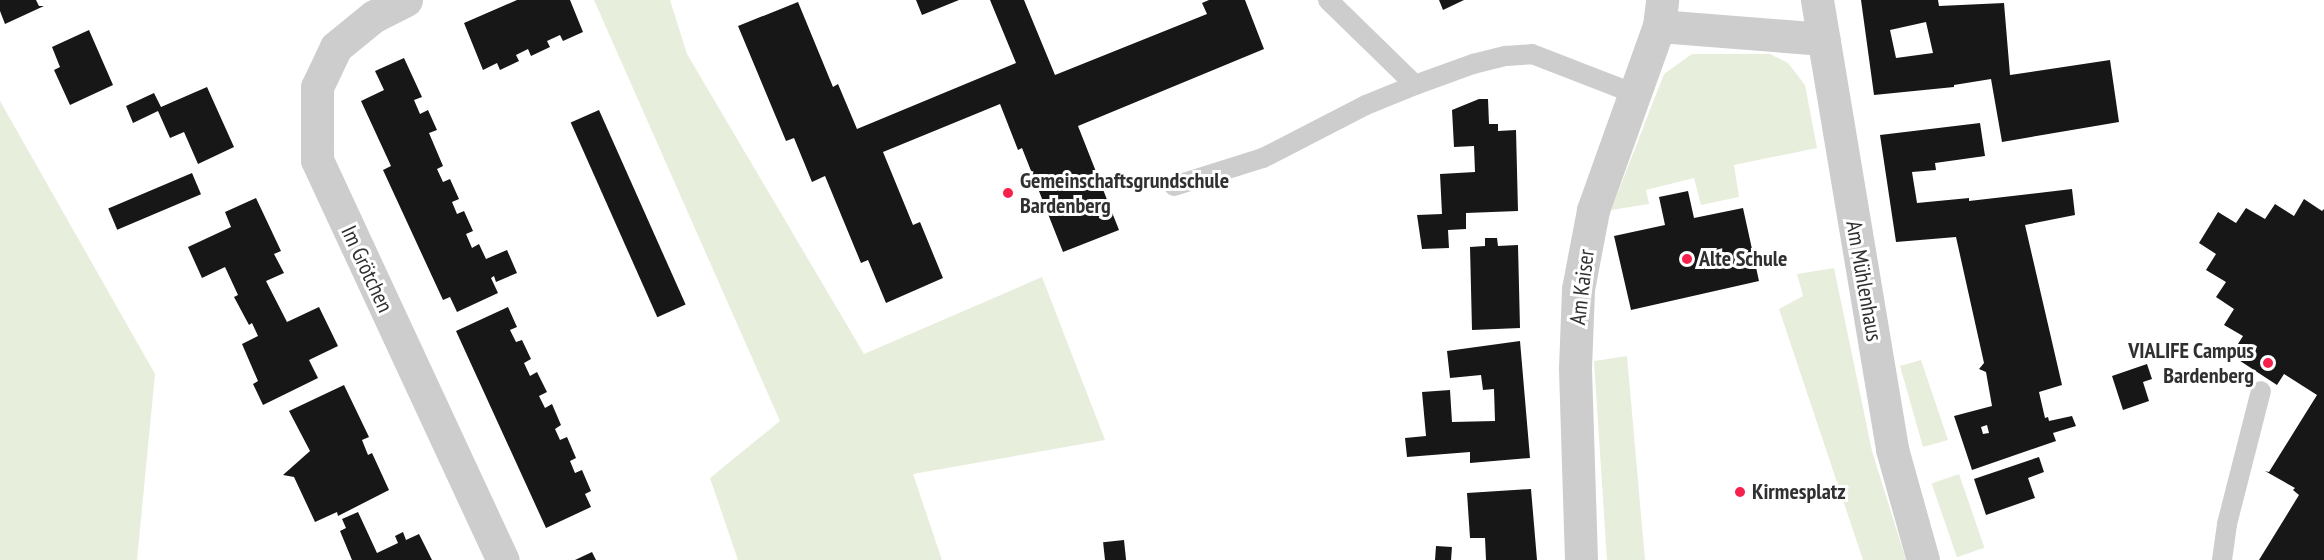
<!DOCTYPE html>
<html>
<head>
<meta charset="utf-8">
<style>
  body { margin:0 }
  #map { position:relative; width:2324px; height:560px; overflow:hidden; background:#fff; font-family:"PT Sans Narrow",sans-serif }
  div>[style] { position:absolute }
  .green>* { inset:0; background:#e8eedc; transform-origin:0 0 }
  .building>* { inset:0; background:#171717; transform-origin:0 0 }
  .lane>* { height:20px; margin:-10px; padding:0 10px; transform-origin:10px; border-radius:10px; background:#cdcdcd }
  .street>* { height:33px; margin:-16.5px; padding:0 16.5px; transform-origin:16.5px; border-radius:16.5px; background:#cdcdcd }
  .dots>* { width:16px; height:16px; translate:-50% -50%; box-sizing:border-box; border:3px solid #fff; border-radius:50% }
  span { translate:-50% -50%; white-space:nowrap; text-align:center; line-height:1.15; -webkit-text-stroke:6px #fff; paint-order:stroke }
  .poi-label { font-size:22px; color:#303030; font-weight:700 }
  .left { translate:0 -50%; text-align:left }
  .right { translate:-100% -50%; text-align:right }
  .street-label { font-size:22px; color:#303030 }
</style>
</head>
<body>
<div id="map">
  <div class="green">
    <div style="clip-path:polygon(594px 0,670px 0,687px 54px,864px 354px,1042px 277px,1105px 440px,913px 474px,942px 560px,738px 560px,710px 478px,780px 421px)"></div>
    <div style="clip-path:polygon(1692px 54px,1770px 54px,1788px 63px,1805px 85px,1817px 148px,1734px 165px,1739px 197px,1701px 205px,1694px 178px,1646px 190px,1649px 204px,1611px 210px,1664px 74px)"></div>
    <div style="clip-path:polygon(0 101px,155px 374px,137px 560px,0 560px)"></div>
    <div style="clip-path:polygon(1834px 268px,1872px 451px,1906px 560px,1863px 560px,1779px 309px,1803px 296px,1797px 274px)"></div>
    <div style="clip-path:polygon(1627px 356px,1645px 560px,1607px 560px,1594px 361px)"></div>
    <div style="clip-path:polygon(1921px 360px,1948px 440px,1923px 447px,1900px 366px)"></div>
    <div style="left:1959px;top:474px;width:78px;height:29px;rotate:71deg"></div>
  </div>
  <div class="building">
    <div style="clip-path:polygon(0 0,36px 0,39px 6px,44px 6px,5px 24px,0 11px)"></div>
    <div style="clip-path:polygon(517px 0,570px 0,583px 32px,563px 41px,560px 35px,547px 41px,550px 47px,531px 56px,528px 49px,516px 55px,519px 61px,500px 70px,497px 63px,483px 70px,464px 23px)"></div>
    <div style="clip-path:polygon(916px 0,959px 0,922px 15px)"></div>
    <div style="clip-path:polygon(990px 0,1024px 0,1055px 75px,1207px 14px,1202px 3px,1209px 0,1245px 0,1264px 49px,1078px 126px,1119px 230px,1063px 252px,1022px 148px,1018px 150px,1000px 104px,883px 152px,913px 225px,920px 222px,943px 278px,886px 303px,868px 260px,861px 263px,825px 176px,812px 182px,794px 138px,786px 141px,738px 26px,798px 2px,833px 87px,838px 84px,857px 129px,1016px 63px)"></div>
    <div style="clip-path:polygon(1439px 0,1464px 0,1443px 10px)"></div>
    <div style="clip-path:polygon(evenodd,1861px 0,1938px 0,1939px 6px,2004px 3px,2010px 75px,2110px 60px,2119px 122px,2002px 142px,1991px 79px,1954px 85px,1954px 87px,1874px 95px,1861px 0,1926px 22px,1933px 53px,1896px 58px,1890px 30px,1926px 22px)"></div>
    <div style="clip-path:polygon(89px 30px,113px 85px,70px 105px,54px 70px,60px 67px,52px 47px)"></div>
    <div style="clip-path:polygon(404px 58px,422px 97px,414px 100px,420px 114px,428px 110px,437px 130px,429px 133px,443px 166px,437px 169px,443px 182px,450px 179px,459px 199px,452px 202px,457px 214px,464px 211px,473px 231px,466px 234px,472px 248px,479px 244px,486px 259px,507px 250px,517px 273px,496px 282px,494px 276px,491px 278px,498px 293px,457px 312px,450px 297px,443px 300px,383px 170px,391px 166px,361px 101px,384px 90px,375px 71px)"></div>
    <div style="clip-path:polygon(207px 87px,234px 147px,198px 164px,184px 132px,170px 138px,158px 111px,133px 123px,126px 106px,154px 93px,161px 107px)"></div>
    <div style="clip-path:polygon(1479px 99px,1488px 99px,1489px 124px,1498px 124px,1498px 131px,1516px 130px,1518px 211px,1466px 213px,1466px 229px,1448px 230px,1449px 248px,1422px 249px,1417px 215px,1442px 214px,1440px 174px,1475px 172px,1474px 146px,1454px 147px,1452px 110px)"></div>
    <div style="left:599px;top:110px;width:213px;height:31px;rotate:66deg"></div>
    <div style="clip-path:polygon(evenodd,1980px 123px,1985px 156px,1935px 163px,1936px 170px,1912px 172px,1917px 203px,1969px 198px,1969px 201px,2072px 189px,2075px 215px,2025px 225px,2062px 385px,2039px 392px,2045px 418px,2048px 417px,2049px 421px,2072px 416px,2076px 426px,2053px 433px,2056px 441px,1972px 470px,1954px 416px,1992px 406px,1986px 372px,1979px 369px,1984px 363px,1956px 237px,1896px 242px,1880px 135px,1980px 123px,1987px 425px,1989px 433px,1983px 434px,1981px 427px,1987px 425px)"></div>
    <div style="left:192px;top:173px;width:23px;height:91px;rotate:67deg"></div>
    <div style="clip-path:polygon(1688px 191px,1694px 218px,1743px 208px,1759px 281px,1631px 310px,1614px 236px,1665px 225px,1659px 197px)"></div>
    <div style="clip-path:polygon(256px 198px,281px 251px,274px 254px,284px 273px,266px 281px,287px 322px,319px 307px,338px 346px,309px 360px,318px 378px,263px 405px,253px 384px,258px 381px,242px 344px,258px 336px,252px 323px,249px 325px,234px 297px,238px 295px,225px 267px,202px 278px,188px 247px,231px 227px,225px 212px)"></div>
    <div style="clip-path:polygon(2304px 199px,2322px 211px,2324px 209px,2324px 560px,2259px 560px,2299px 495px,2293px 490px,2295px 488px,2265px 471px,2269px 472px,2317px 395px,2284px 374px,2277px 385px,2231px 355px,2243px 336px,2224px 325px,2234px 309px,2216px 297px,2226px 282px,2206px 270px,2216px 254px,2199px 243px,2218px 212px,2236px 223px,2246px 208px,2265px 219px,2275px 204px,2294px 216px)"></div>
    <div style="clip-path:polygon(1485px 238px,1497px 238px,1498px 246px,1518px 245px,1520px 328px,1472px 330px,1470px 247px,1485px 246px)"></div>
    <div style="clip-path:polygon(508px 307px,517px 327px,510px 330px,516px 342px,522px 340px,531px 359px,524px 363px,530px 376px,537px 372px,547px 392px,539px 396px,545px 408px,552px 404px,561px 425px,555px 429px,560px 440px,567px 437px,576px 458px,570px 461px,575px 473px,582px 470px,591px 491px,585px 494px,591px 507px,546px 528px,456px 331px)"></div>
    <div style="clip-path:polygon(1520px 341px,1530px 458px,1470px 463px,1470px 452px,1407px 457px,1405px 438px,1426px 436px,1422px 392px,1450px 390px,1452px 422px,1495px 421px,1494px 389px,1483px 390px,1481px 375px,1450px 378px,1447px 351px)"></div>
    <div style="clip-path:polygon(2147px 364px,2152px 379px,2143px 382px,2149px 401px,2123px 410px,2112px 376px)"></div>
    <div style="clip-path:polygon(344px 385px,369px 437px,362px 440px,368px 455px,372px 453px,389px 490px,338px 516px,337px 512px,315px 522px,294px 477px,283px 475px,310px 451px,289px 411px)"></div>
    <div style="clip-path:polygon(2039px 457px,2044px 472px,2028px 478px,2035px 498px,1986px 515px,1974px 479px)"></div>
    <div style="clip-path:polygon(1531px 489px,1537px 560px,1486px 560px,1485px 538px,1470px 538px,1467px 493px)"></div>
    <div style="clip-path:polygon(358px 512px,377px 553px,398px 543px,395px 536px,403px 532px,406px 540px,419px 534px,432px 560px,352px 560px,340px 531px,346px 528px,342px 519px)"></div>
    <div style="left:1124px;top:540px;width:20px;height:21px;rotate:84deg"></div>
    <div style="left:1436px;top:546px;width:16px;height:14px;rotate:4deg"></div>
    <div style="clip-path:polygon(592px 552px,596px 560px,575px 560px)"></div>
  </div>
  <div class="lane">
    <div style="left:1328px;top:0;width:122px;rotate:44.3deg"></div>
    <div style="left:1415px;top:85px;width:62px;rotate:-19.9deg"></div>
    <div style="left:1473px;top:64px;width:34px;rotate:-14deg"></div>
    <div style="left:1506px;top:56px;width:26px;rotate:-4deg"></div>
    <div style="left:1532px;top:54px;width:110px;rotate:21.2deg"></div>
    <div style="left:1174px;top:186px;width:93px;rotate:-17.5deg"></div>
    <div style="left:1263px;top:158px;width:116px;rotate:-27.2deg"></div>
    <div style="left:1366px;top:105px;width:53px;rotate:-22.2deg"></div>
    <div style="left:2222px;top:560px;width:36px;rotate:-82deg"></div>
    <div style="left:2227px;top:524px;width:137px;rotate:-75.7deg"></div>
  </div>
  <div class="street">
    <div style="left:406px;top:0;width:36px;rotate:153deg"></div>
    <div style="left:374px;top:16px;width:49px;rotate:140.8deg"></div>
    <div style="left:336px;top:47px;width:44px;rotate:115.4deg"></div>
    <div style="left:317px;top:87px;width:73px;rotate:90deg"></div>
    <div style="left:317px;top:160px;width:441px;rotate:65.1deg"></div>
    <div style="left:1817px;top:0;width:455px;rotate:80.5deg"></div>
    <div style="left:1892px;top:449px;width:115px;rotate:74.4deg"></div>
    <div style="left:1659px;top:26px;width:165px;rotate:4.5deg"></div>
    <div style="left:1581px;top:560px;width:192px;rotate:-91.8deg"></div>
    <div style="left:1575px;top:368px;width:79px;rotate:-87.8deg"></div>
    <div style="left:1578px;top:289px;width:80px;rotate:-79.2deg"></div>
    <div style="left:1593px;top:210px;width:195px;rotate:-70.3deg"></div>
    <div style="left:1659px;top:26px;width:26px;rotate:-83deg"></div>
  </div>
  <div class="dots">
    <div style="left:1008px;top:193px;background:#f7214d"></div>
    <div style="left:1687px;top:259px;background:#f7214d"></div>
    <div style="left:2268px;top:363px;background:#f7214d"></div>
    <div style="left:1740px;top:492px;background:#f7214d"></div>
  </div>
  <div class="poi-label">
    <span class="left" style="left:1020px;top:193px">Gemeinschaftsgrundschule<br>Bardenberg</span>
    <span class="left" style="left:1699px;top:259px">Alte Schule</span>
    <span class="right" style="left:2254px;top:363px">VIALIFE Campus<br>Bardenberg</span>
    <span class="left" style="left:1752px;top:492px">Kirmesplatz</span>
  </div>
  <div class="street-label">
    <span style="left:367px;top:269px;rotate:65deg">Im Grötchen</span>
    <span style="left:1864px;top:281px;rotate:80deg">Am Mühlenhaus</span>
    <span style="left:1582px;top:287px;rotate:-83deg">Am Kaiser</span>
  </div>
</div>
</body>
</html>
